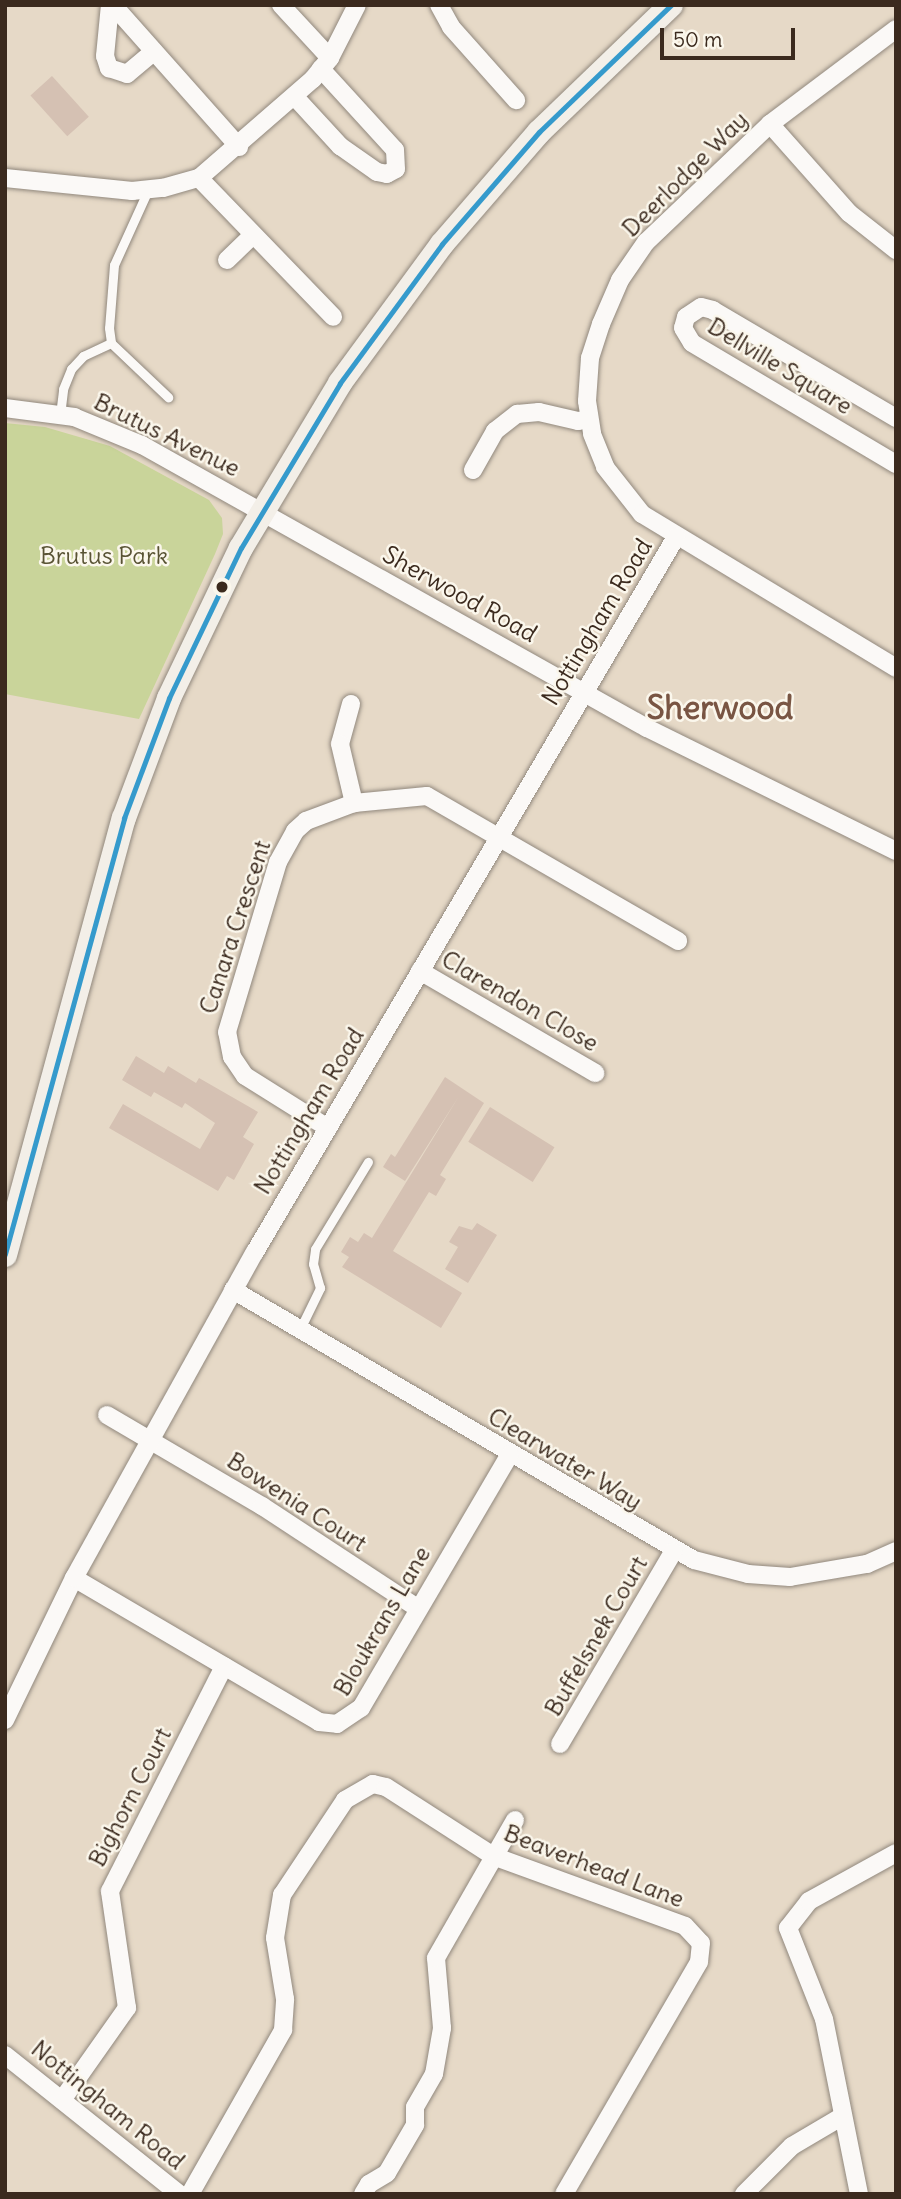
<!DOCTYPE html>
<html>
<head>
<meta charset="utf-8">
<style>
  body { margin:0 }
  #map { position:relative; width:901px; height:2199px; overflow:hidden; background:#e6d9c7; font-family:Delius,sans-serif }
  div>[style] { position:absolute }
  .green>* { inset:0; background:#c9d49a }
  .building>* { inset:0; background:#d5c1b3; transform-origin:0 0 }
  .roads { filter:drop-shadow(0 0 2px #91887d) drop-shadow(0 0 2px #91887d) }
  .service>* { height:9px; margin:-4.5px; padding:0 4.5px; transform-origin:4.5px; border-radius:4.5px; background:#fbf9f7 }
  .minor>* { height:18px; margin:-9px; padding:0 9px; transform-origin:9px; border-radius:9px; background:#fbf9f7 }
  .secondary>* { height:24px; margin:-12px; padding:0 12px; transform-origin:12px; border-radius:12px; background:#f3efe8 }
  .bus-1>* { height:5px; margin:-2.5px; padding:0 2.5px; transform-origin:2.5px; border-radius:2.5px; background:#359acc }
  .dots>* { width:19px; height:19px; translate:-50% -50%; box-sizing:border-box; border:4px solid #fbf7ec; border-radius:50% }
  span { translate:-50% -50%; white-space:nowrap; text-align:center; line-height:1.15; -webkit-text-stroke:5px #fbf7ec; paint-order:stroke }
  .street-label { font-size:24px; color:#3b2a1e }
  .park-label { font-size:24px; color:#595334 }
  .district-label { font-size:32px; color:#795543; font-weight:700 }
  .frame { position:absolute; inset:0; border:7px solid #3b2a1e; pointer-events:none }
  .scale { position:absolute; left:660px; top:28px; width:135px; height:32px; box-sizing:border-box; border:4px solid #3b2a1e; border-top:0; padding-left:9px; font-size:21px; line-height:24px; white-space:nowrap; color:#3b2a1e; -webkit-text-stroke:5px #fbf7ec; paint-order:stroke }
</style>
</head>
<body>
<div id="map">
  <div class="green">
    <div style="clip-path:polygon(5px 423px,45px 427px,110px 446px,209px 500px,222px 518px,223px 534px,215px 554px,139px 719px,5px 694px)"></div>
  </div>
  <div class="building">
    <div style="left:52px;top:76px;width:55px;height:29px;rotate:48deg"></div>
    <div style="clip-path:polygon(136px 1056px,164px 1073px,168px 1066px,196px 1083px,199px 1078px,258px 1112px,243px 1137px,254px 1144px,234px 1180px,227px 1176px,218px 1191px,109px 1128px,123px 1104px,200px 1149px,215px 1123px,185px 1103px,182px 1108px,154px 1092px,151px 1097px,122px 1080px)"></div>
    <div style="clip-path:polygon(445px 1077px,484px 1103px,440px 1175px,446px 1179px,436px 1196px,429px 1192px,393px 1251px,462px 1293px,441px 1328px,342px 1267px,349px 1257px,341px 1252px,350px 1237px,358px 1242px,364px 1233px,372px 1238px,459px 1096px,405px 1181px,383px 1167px,391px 1154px,395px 1157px)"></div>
    <div style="left:490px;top:1107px;width:76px;height:41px;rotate:32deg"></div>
    <div style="clip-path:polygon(477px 1223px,497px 1235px,468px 1283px,445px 1269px,458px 1247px,449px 1242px,459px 1226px,472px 1230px)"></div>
  </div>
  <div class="roads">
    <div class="service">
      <div style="left:148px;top:190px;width:82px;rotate:114.4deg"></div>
      <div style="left:114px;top:265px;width:63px;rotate:94.5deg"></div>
      <div style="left:109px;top:328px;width:15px;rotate:82deg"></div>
      <div style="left:111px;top:343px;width:79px;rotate:43.5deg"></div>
      <div style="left:60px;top:415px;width:26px;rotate:-83deg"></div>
      <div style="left:63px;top:389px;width:22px;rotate:-68deg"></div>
      <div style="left:71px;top:369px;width:18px;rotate:-47deg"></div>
      <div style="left:83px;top:356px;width:31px;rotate:-25deg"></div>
      <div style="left:300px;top:1329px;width:46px;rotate:-64deg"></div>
      <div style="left:320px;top:1288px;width:25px;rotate:-106deg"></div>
      <div style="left:313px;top:1264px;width:15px;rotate:-82deg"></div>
      <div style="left:315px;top:1249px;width:102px;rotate:-58.7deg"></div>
    </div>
    <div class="minor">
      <div style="left:110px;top:5px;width:51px;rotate:95.6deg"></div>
      <div style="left:105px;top:56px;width:13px;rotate:72deg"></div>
      <div style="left:109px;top:68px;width:19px;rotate:18deg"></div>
      <div style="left:127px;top:74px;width:35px;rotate:-40deg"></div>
      <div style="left:113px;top:5px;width:190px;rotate:48.4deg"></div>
      <div style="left:281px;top:5px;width:72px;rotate:47.2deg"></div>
      <div style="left:439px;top:5px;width:25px;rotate:61deg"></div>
      <div style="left:451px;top:27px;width:98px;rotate:48.3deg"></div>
      <div style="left:896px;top:29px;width:158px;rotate:143deg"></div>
      <div style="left:770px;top:124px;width:171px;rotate:136.4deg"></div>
      <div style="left:646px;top:242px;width:46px;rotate:124.4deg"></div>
      <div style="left:620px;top:280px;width:48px;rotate:113.4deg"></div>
      <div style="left:601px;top:324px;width:36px;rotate:108deg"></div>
      <div style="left:590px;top:358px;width:43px;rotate:94deg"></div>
      <div style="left:587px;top:401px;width:33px;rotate:81deg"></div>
      <div style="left:592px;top:434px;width:35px;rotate:68deg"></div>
      <div style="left:605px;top:467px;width:60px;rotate:51.8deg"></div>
      <div style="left:642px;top:514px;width:297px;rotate:31.2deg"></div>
      <div style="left:295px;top:97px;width:67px;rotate:47.4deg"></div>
      <div style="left:340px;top:146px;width:45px;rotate:35.1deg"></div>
      <div style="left:377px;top:172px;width:10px;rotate:11deg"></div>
      <div style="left:387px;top:174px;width:10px;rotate:-29deg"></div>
      <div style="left:396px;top:169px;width:19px;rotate:-93deg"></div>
      <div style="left:395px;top:150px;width:110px;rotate:-132.4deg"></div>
      <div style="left:770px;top:124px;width:119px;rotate:48.4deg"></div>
      <div style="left:849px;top:213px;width:60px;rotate:38.2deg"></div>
      <div style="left:5px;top:178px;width:128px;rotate:5.8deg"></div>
      <div style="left:132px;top:191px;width:31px;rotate:-6deg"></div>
      <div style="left:163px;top:188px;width:37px;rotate:-16deg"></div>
      <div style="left:199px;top:178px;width:151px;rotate:-41deg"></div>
      <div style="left:313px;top:79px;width:27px;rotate:-51deg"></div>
      <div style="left:330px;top:58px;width:59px;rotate:-63deg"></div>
      <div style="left:199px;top:178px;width:193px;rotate:46deg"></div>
      <div style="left:227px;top:260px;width:36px;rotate:-44deg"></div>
      <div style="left:5px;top:408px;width:70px;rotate:7.4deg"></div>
      <div style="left:74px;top:417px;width:74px;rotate:22.4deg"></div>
      <div style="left:142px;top:445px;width:579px;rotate:29.27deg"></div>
      <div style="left:647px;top:728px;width:278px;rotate:26.3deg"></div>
      <div style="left:896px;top:418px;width:212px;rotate:-149.5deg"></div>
      <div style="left:713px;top:310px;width:12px;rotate:-166deg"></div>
      <div style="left:701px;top:307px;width:18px;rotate:146deg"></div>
      <div style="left:686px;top:317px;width:11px;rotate:105deg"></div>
      <div style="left:683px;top:328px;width:17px;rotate:59deg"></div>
      <div style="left:692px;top:343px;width:237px;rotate:30.7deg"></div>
      <div style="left:473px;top:470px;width:45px;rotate:-60.6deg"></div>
      <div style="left:495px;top:431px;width:28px;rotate:-38deg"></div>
      <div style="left:517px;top:414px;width:22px;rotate:-5deg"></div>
      <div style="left:539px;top:412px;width:40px;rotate:13deg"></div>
      <div style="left:578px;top:421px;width:11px;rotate:-10deg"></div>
      <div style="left:351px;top:704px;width:41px;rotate:105.4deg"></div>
      <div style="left:340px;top:744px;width:61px;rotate:76.7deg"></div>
      <div style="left:420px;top:971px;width:203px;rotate:30.2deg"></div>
      <div style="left:328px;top:1128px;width:98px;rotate:-147.9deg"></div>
      <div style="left:245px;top:1076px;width:23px;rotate:-124deg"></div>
      <div style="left:232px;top:1057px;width:25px;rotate:-101deg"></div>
      <div style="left:227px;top:1032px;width:177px;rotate:-73.3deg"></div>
      <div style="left:278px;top:862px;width:35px;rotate:-61deg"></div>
      <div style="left:295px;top:831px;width:15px;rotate:-42deg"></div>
      <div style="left:306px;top:821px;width:51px;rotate:-20.6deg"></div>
      <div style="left:354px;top:803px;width:73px;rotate:-5.5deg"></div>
      <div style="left:427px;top:796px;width:290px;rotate:30deg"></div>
      <div style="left:233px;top:1290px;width:534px;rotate:30.36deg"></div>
      <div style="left:694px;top:1560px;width:56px;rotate:14.5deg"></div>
      <div style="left:748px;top:1574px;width:42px;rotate:4.1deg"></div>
      <div style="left:790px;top:1577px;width:78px;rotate:-9.6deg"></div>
      <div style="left:867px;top:1564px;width:32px;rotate:-24deg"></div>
      <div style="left:107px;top:1415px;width:180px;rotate:30.4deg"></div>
      <div style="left:262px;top:1506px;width:186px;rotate:33.3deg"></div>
      <div style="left:74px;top:1578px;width:284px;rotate:30.4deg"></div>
      <div style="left:319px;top:1722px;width:18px;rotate:6deg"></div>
      <div style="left:337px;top:1724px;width:29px;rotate:-34deg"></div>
      <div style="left:361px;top:1708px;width:294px;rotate:-59.6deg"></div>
      <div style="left:5px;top:1720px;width:158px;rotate:-64.1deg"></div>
      <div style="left:74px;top:1578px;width:373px;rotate:-61deg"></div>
      <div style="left:255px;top:1252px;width:830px;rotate:-59.51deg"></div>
      <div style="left:560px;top:1744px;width:223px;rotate:-59.5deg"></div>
      <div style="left:5px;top:2055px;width:223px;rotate:38.6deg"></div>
      <div style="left:62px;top:2100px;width:113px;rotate:-54.8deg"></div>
      <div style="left:127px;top:2008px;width:118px;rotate:-98.3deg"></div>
      <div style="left:110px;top:1891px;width:252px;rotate:-63.1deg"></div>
      <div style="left:190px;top:2194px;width:189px;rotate:-60.4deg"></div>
      <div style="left:283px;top:2030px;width:31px;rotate:-86deg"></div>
      <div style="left:285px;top:1999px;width:62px;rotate:-99.3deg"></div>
      <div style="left:275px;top:1938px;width:44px;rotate:-80.8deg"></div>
      <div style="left:282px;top:1895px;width:114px;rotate:-56.4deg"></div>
      <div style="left:345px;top:1800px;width:32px;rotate:-30deg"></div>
      <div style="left:373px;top:1784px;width:13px;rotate:13deg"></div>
      <div style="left:386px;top:1787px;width:127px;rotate:32.8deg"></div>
      <div style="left:493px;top:1856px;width:204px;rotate:20deg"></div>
      <div style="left:685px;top:1926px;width:23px;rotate:47deg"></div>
      <div style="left:701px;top:1943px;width:19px;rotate:96deg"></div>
      <div style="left:699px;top:1962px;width:268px;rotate:120.2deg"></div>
      <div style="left:363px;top:2194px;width:12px;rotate:-59deg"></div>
      <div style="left:369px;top:2184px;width:21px;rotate:-31deg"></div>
      <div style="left:387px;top:2173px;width:56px;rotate:-59.7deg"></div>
      <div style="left:415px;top:2125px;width:18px;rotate:-90deg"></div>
      <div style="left:415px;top:2107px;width:38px;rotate:-60deg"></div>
      <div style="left:434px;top:2074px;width:47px;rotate:-80.1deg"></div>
      <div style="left:442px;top:2028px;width:70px;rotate:-94.9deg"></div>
      <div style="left:436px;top:1958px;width:159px;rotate:-60.2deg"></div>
      <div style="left:744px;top:2194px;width:68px;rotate:-45deg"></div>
      <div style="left:792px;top:2146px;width:59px;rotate:-30.5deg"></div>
      <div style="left:859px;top:2194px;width:178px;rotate:-101.3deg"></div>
      <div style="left:824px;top:2019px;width:98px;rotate:-111.6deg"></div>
      <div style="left:788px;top:1928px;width:34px;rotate:-52deg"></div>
      <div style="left:809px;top:1901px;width:99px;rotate:-28.9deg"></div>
    </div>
    <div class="secondary">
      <div style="left:5px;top:1255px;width:453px;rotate:-74.8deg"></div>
      <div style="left:124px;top:818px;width:128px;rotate:-69.4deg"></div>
      <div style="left:169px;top:698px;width:166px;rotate:-64.4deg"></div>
      <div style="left:241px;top:548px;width:192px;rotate:-59deg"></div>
      <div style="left:340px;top:383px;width:172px;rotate:-53.7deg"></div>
      <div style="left:442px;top:244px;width:148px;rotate:-49.1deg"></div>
      <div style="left:539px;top:132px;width:183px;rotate:-43.9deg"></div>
    </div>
  </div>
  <div class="bus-1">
    <div style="left:5px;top:1254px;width:452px;rotate:-74.7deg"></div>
    <div style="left:124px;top:818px;width:128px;rotate:-69.4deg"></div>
    <div style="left:169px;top:698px;width:166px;rotate:-64.4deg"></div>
    <div style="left:241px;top:548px;width:192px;rotate:-59deg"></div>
    <div style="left:340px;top:383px;width:172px;rotate:-53.7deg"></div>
    <div style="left:442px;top:244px;width:148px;rotate:-49.1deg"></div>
    <div style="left:539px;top:132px;width:183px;rotate:-43.9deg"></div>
  </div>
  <div class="dots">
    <div style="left:222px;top:587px;background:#3b2a1e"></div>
  </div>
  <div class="street-label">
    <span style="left:685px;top:174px;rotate:-45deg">Deerlodge Way</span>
    <span style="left:780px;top:366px;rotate:31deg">Dellville Square</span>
    <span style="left:167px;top:435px;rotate:26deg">Brutus Avenue</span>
    <span style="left:460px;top:594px;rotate:29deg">Sherwood Road</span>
    <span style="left:597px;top:622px;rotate:-59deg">Nottingham Road</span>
    <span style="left:235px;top:927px;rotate:-72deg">Canara Crescent</span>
    <span style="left:520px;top:1001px;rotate:30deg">Clarendon Close</span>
    <span style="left:309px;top:1111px;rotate:-59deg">Nottingham Road</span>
    <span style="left:565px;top:1459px;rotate:31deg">Clearwater Way</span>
    <span style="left:297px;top:1502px;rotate:33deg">Bowenia Court</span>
    <span style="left:382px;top:1621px;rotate:-60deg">Bloukrans Lane</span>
    <span style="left:596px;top:1636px;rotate:-60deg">Buffelsnek Court</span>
    <span style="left:130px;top:1797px;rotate:-63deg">Bighorn Court</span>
    <span style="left:594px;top:1866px;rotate:21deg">Beaverhead Lane</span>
    <span style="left:108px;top:2105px;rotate:39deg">Nottingham Road</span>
  </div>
  <div class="park-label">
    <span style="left:104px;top:556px">Brutus Park</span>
  </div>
  <div class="district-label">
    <span style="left:720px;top:708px">Sherwood</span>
  </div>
  <div class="frame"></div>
  <div class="scale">50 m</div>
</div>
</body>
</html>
